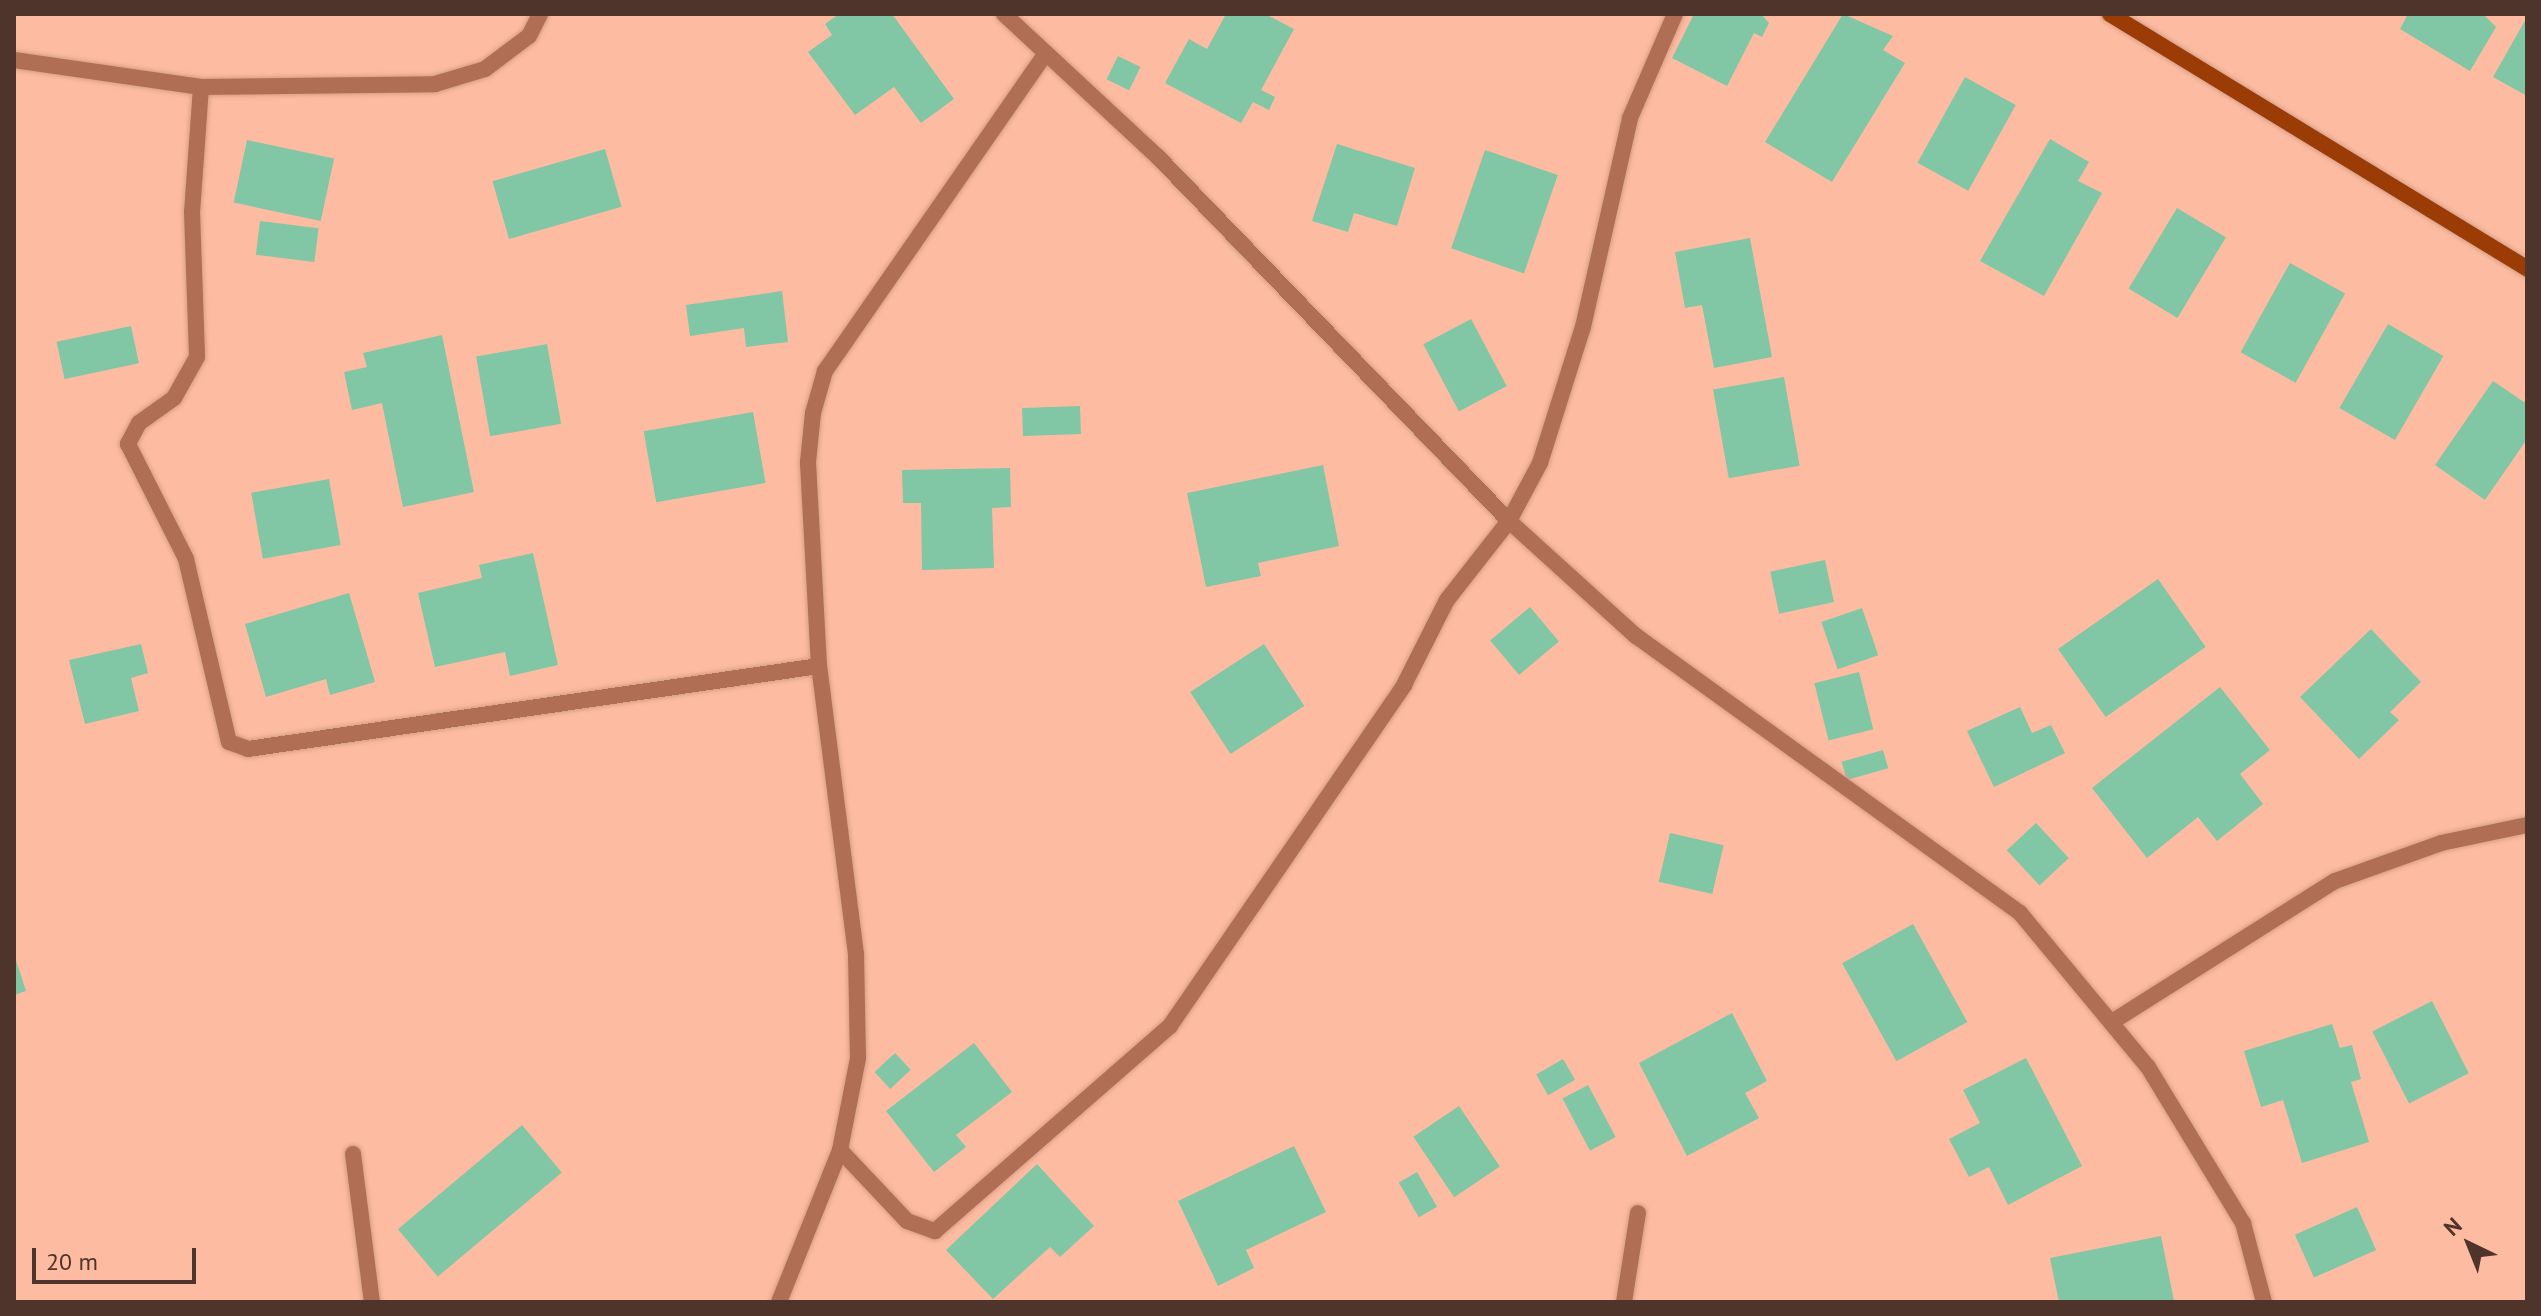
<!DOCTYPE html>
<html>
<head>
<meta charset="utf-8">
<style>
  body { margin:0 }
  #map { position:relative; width:2541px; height:1316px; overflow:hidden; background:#fdbca1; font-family:"PT Sans",sans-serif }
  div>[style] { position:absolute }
  .building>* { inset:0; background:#81c6a5; transform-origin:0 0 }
  .roads { filter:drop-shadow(0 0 2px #d69e87) drop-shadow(0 0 2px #d69e87) }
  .street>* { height:16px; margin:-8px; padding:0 8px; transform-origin:8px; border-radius:8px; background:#b06f54 }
  .secondary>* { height:16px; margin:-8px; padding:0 8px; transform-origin:8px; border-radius:8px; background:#9b3c07 }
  span { translate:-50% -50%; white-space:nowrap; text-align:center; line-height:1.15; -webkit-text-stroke:7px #fdbca1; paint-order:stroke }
  .frame { position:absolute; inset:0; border:16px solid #4e342a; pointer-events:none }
  .north { position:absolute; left:2429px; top:1204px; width:80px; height:80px; -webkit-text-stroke:6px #fdbca1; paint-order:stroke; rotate:317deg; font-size:22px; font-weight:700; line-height:32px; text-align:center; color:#4e342a }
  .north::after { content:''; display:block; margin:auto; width:28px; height:36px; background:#4e342a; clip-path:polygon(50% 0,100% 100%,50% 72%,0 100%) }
  .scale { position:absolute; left:32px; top:1248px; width:164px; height:36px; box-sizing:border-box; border:4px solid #4e342a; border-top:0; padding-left:10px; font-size:24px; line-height:28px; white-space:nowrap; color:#4e342a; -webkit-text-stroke:6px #fdbca1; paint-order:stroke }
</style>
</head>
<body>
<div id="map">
  <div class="building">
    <div style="clip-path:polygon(839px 14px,892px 14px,954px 99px,921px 123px,894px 87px,855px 115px,808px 52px,832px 35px,825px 24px)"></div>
    <div style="clip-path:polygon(1226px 14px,1265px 14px,1294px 29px,1261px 90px,1275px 97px,1269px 110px,1253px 102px,1241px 123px,1165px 83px,1189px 39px,1207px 49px)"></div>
    <div style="clip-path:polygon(1694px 14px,1761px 14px,1769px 23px,1762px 37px,1754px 33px,1727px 86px,1672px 58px)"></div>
    <div style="clip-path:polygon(1843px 14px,1893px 36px,1883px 50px,1905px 63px,1832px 182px,1765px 142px)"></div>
    <div style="clip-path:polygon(2408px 14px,2483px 14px,2496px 27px,2470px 71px,2400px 29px)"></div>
    <div style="clip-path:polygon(2527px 17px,2527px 96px,2493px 77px)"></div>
    <div style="left:1118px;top:56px;width:25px;height:26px;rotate:26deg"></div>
    <div style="left:1965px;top:77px;width:58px;height:98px;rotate:29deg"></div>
    <div style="clip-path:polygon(2050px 139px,2089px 162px,2078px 181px,2102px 193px,2044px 296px,1980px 261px)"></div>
    <div style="left:247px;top:140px;width:89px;height:64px;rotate:12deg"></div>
    <div style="clip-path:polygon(1337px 144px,1415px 168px,1397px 226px,1354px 213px,1348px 232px,1312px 221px)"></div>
    <div style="left:605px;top:149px;width:60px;height:117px;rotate:74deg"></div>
    <div style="left:1485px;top:150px;width:77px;height:104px;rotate:19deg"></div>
    <div style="left:2177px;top:208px;width:57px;height:94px;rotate:31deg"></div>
    <div style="left:260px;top:221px;width:59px;height:34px;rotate:7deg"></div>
    <div style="clip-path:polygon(1750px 238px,1772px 357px,1714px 368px,1702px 305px,1685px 308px,1675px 252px)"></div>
    <div style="left:2290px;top:263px;width:63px;height:102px;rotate:29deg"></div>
    <div style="clip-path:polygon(782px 291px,788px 342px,746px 347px,744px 328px,690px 336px,686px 305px)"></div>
    <div style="left:1471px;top:319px;width:76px;height:54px;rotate:62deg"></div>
    <div style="left:2388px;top:324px;width:64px;height:97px;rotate:30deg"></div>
    <div style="left:131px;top:326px;width:38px;height:76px;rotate:78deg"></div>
    <div style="clip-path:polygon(442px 335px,474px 492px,403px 507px,382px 403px,352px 410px,344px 372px,367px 367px,363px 353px)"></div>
    <div style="left:547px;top:344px;width:81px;height:72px;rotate:80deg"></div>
    <div style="left:1784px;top:377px;width:90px;height:72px;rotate:80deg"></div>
    <div style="clip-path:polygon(2493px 381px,2527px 404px,2527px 439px,2485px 500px,2435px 465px)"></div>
    <div style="left:1080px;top:406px;width:28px;height:58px;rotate:88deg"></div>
    <div style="left:753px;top:412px;width:72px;height:111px;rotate:80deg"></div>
    <div style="clip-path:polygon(1323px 465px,1339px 546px,1258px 563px,1261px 576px,1206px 587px,1187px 493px)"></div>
    <div style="clip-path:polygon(1010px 468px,1011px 507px,992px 508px,994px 568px,922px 570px,921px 503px,903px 503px,902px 470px)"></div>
    <div style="left:329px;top:479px;width:67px;height:79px;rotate:80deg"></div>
    <div style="clip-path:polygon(533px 553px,558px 665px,510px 676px,505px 652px,435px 667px,418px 593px,482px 578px,479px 565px)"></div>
    <div style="left:1825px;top:560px;width:43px;height:56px;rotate:78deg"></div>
    <div style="left:2158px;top:579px;width:83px;height:122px;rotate:55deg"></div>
    <div style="clip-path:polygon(349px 593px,375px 682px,330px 695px,326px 679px,266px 697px,245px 624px)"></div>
    <div style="left:1530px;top:607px;width:45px;height:52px;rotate:50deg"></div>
    <div style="left:1862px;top:608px;width:50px;height:43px;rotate:71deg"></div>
    <div style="clip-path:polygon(2371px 629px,2421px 682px,2390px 712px,2399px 720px,2359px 759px,2300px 697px)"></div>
    <div style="clip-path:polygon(141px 644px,148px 673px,131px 678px,139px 711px,85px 724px,69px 660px)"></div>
    <div style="left:1264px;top:644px;width:74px;height:88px;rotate:57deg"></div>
    <div style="left:1859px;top:672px;width:59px;height:46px;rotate:76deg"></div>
    <div style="clip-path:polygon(2220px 687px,2270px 750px,2240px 774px,2263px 804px,2217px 841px,2198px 817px,2147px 858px,2092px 788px)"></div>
    <div style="clip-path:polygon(2020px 707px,2032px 733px,2051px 725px,2065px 753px,1994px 787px,1967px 731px)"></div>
    <div style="left:1883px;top:750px;width:19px;height:43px;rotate:74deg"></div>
    <div style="left:2036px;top:823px;width:48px;height:40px;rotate:47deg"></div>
    <div style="left:1670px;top:833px;width:55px;height:50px;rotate:13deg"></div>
    <div style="left:1913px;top:924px;width:112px;height:81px;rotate:61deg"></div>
    <div style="clip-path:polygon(14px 954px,26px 991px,14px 995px)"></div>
    <div style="left:2432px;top:1001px;width:81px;height:67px;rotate:63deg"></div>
    <div style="clip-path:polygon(1732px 1013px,1767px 1081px,1745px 1093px,1759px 1118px,1687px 1156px,1639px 1063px)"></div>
    <div style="clip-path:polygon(2332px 1024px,2340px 1048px,2352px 1045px,2361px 1079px,2351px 1082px,2369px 1142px,2302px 1163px,2283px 1100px,2261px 1107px,2244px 1051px)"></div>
    <div style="clip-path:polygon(974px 1043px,1012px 1092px,956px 1135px,966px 1147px,934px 1172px,886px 1111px)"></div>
    <div style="left:895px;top:1053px;width:23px;height:28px;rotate:47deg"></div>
    <div style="clip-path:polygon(2026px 1058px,2082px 1166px,2008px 1205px,1989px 1167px,1969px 1177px,1949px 1139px,1980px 1123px,1963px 1090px)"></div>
    <div style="left:1563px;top:1059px;width:24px;height:31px;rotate:60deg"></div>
    <div style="left:1588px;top:1085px;width:59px;height:29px;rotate:62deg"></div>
    <div style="left:1459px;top:1106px;width:73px;height:55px;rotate:56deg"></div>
    <div style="left:522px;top:1125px;width:62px;height:162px;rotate:50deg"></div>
    <div style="clip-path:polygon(1294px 1146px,1326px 1212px,1246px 1250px,1254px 1268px,1218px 1286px,1178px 1201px)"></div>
    <div style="clip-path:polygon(1037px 1164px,1094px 1226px,1060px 1257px,1050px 1247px,993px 1299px,946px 1250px)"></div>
    <div style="left:1417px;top:1172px;width:40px;height:21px;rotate:60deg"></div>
    <div style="left:2357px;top:1207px;width:47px;height:68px;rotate:66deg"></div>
    <div style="clip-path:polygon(2161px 1236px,2174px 1301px,2059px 1302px,2050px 1258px)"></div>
  </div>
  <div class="roads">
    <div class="street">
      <div style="left:1004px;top:14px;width:210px;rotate:42.9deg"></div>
      <div style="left:1158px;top:157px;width:506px;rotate:46.04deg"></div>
      <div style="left:1509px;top:521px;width:171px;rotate:42.2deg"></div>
      <div style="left:1636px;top:636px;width:473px;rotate:35.8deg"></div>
      <div style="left:2020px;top:913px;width:200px;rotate:50.3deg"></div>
      <div style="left:2148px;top:1067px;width:183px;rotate:58.7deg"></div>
      <div style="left:2243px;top:1223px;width:82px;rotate:75.1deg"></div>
      <div style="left:14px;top:60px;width:189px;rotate:8.2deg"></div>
      <div style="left:201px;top:87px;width:234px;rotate:-0.7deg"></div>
      <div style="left:435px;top:84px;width:52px;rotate:-16.7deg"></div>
      <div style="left:485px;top:69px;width:55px;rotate:-36.9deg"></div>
      <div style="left:529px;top:36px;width:25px;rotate:-63deg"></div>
      <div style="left:201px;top:87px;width:125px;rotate:94.1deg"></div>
      <div style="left:192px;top:212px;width:145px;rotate:88deg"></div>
      <div style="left:197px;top:357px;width:47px;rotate:119.3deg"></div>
      <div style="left:174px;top:398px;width:43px;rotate:144.5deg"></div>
      <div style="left:139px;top:423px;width:24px;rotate:118deg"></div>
      <div style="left:128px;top:444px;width:129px;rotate:63.2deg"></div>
      <div style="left:186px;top:559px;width:188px;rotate:76.8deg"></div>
      <div style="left:229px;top:742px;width:20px;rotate:20deg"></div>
      <div style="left:248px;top:749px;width:577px;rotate:-8.27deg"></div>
      <div style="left:2115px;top:1020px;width:260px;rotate:-32.3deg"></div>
      <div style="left:2335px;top:881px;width:113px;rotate:-19.7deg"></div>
      <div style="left:2441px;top:843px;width:88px;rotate:-11.8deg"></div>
      <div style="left:840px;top:1150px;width:98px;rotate:46.7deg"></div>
      <div style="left:907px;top:1221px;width:30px;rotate:20deg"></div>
      <div style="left:935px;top:1231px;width:312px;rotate:-41.1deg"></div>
      <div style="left:1170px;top:1026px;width:414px;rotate:-55.5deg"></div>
      <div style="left:1404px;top:685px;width:95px;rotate:-63.2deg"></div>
      <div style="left:1447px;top:600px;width:100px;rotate:-51.9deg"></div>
      <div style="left:1509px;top:521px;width:66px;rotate:-61.9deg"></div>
      <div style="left:1540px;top:463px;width:143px;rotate:-72.5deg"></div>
      <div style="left:1583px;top:327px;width:214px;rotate:-77.3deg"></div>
      <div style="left:1630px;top:118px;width:113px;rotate:-66.6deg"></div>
      <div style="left:353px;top:1154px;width:149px;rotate:82.7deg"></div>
      <div style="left:779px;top:1302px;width:164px;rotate:-68.1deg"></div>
      <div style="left:840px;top:1150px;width:94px;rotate:-78.9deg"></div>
      <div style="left:858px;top:1058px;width:104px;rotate:-91.1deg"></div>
      <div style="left:856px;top:954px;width:290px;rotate:-97.3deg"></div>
      <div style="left:819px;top:666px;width:204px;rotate:-93.1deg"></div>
      <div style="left:808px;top:462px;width:49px;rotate:-84.2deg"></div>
      <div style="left:813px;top:413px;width:44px;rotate:-74.1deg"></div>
      <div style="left:825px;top:371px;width:385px;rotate:-55.2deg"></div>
      <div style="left:1624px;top:1302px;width:90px;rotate:-81.1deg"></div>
    </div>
    <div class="secondary">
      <div style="left:2110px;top:14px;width:489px;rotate:31.4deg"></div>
    </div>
  </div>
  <div class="frame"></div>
  <div class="north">N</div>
  <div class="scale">20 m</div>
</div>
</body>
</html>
